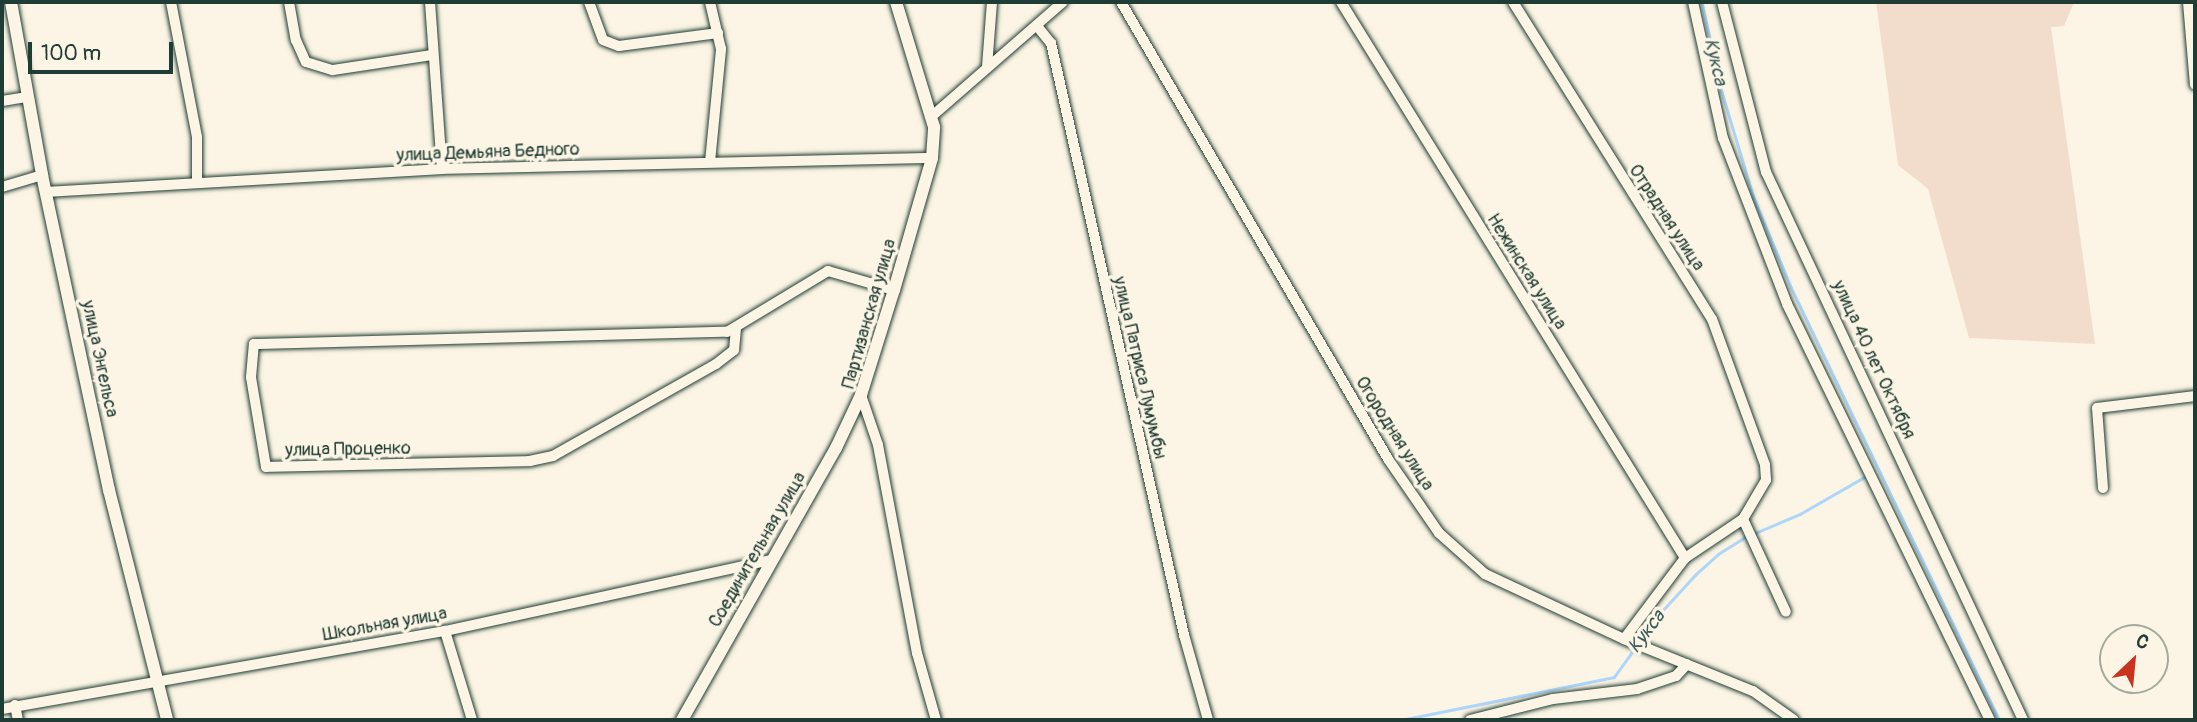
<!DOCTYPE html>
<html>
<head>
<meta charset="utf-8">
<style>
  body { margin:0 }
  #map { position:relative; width:2197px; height:722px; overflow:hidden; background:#fcf5e5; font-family:Pangolin,sans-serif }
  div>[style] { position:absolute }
  .built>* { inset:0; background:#f2ddcc }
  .stream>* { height:2.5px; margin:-1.25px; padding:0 1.25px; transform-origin:1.25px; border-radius:1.25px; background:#add6f8 }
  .roads { filter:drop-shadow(0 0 2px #1f3d34) drop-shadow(0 0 2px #1f3d34) }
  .minor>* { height:10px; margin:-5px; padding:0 5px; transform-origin:5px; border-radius:5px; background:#fcf5e5 }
  .tertiary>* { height:12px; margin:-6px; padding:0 6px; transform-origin:6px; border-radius:6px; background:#fcf5e5 }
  span { translate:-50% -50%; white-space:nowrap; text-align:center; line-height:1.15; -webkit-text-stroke:7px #fcf5e5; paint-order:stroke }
  .street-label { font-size:18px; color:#1f3d34 }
  .water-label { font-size:19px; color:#3b5c5b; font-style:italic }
  .frame { position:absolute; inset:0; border:4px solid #1f3d34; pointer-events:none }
  .north { position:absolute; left:2099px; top:624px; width:70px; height:70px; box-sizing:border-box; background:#fcf5e5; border:2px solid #a4ab9e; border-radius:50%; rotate:26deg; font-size:19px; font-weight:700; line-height:28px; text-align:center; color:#1f3d34 }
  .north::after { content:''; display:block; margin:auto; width:24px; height:32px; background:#c8321e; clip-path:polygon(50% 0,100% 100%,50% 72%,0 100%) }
  .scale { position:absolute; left:28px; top:42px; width:145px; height:32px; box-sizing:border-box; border:4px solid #1f3d34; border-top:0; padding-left:9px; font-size:21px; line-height:24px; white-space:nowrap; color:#1f3d34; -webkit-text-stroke:5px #fcf5e5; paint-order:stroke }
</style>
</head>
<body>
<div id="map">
  <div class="built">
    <div style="clip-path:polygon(1876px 2px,2074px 2px,2064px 26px,2051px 27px,2095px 344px,1969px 338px,1928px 189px,1898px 165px)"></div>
  </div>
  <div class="stream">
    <div style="left:1702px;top:2px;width:92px;rotate:77.5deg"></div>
    <div style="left:1722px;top:92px;width:111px;rotate:73.2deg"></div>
    <div style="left:1754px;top:198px;width:96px;rotate:67.4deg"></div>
    <div style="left:1791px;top:287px;width:480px;rotate:64.3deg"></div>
    <div style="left:1753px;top:534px;width:51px;rotate:-23.1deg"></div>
    <div style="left:1800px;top:514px;width:76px;rotate:-29.9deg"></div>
    <div style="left:1401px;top:720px;width:217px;rotate:-11.4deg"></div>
    <div style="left:1614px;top:677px;width:82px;rotate:-54deg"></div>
    <div style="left:1662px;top:611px;width:49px;rotate:-47.5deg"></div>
    <div style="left:1695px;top:575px;width:31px;rotate:-42deg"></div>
    <div style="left:1718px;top:554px;width:34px;rotate:-32deg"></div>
  </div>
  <div class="roads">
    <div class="minor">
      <div style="left:171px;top:2px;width:137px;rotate:79.1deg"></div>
      <div style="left:197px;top:137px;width:46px;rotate:90deg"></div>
      <div style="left:289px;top:2px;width:39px;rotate:80deg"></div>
      <div style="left:296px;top:40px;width:24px;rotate:66deg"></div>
      <div style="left:306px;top:62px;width:28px;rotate:17deg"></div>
      <div style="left:333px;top:70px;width:100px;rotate:-8.6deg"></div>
      <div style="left:430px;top:2px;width:167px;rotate:85.9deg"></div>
      <div style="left:589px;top:2px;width:40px;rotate:69.8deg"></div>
      <div style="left:603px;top:40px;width:17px;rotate:21deg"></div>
      <div style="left:619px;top:46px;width:100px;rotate:-7.5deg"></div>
      <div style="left:1121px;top:2px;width:529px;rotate:59.7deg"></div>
      <div style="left:1388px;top:459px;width:90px;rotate:55.4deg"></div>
      <div style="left:1439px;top:533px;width:62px;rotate:41.7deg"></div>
      <div style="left:1485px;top:574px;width:153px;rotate:25.1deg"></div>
      <div style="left:1624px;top:639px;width:139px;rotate:22deg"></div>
      <div style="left:1753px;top:691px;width:50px;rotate:35.3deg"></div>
      <div style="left:1341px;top:2px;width:654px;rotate:58.25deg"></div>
      <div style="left:1513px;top:2px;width:374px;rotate:57.9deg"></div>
      <div style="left:1712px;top:319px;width:155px;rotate:70deg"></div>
      <div style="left:1765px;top:465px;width:15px;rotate:86deg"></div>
      <div style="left:1766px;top:480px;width:45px;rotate:120.5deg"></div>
      <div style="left:1743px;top:519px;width:70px;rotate:146.1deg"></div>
      <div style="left:1685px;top:558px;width:101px;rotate:127deg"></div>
      <div style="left:1693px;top:2px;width:139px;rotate:77.6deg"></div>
      <div style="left:1723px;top:138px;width:178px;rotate:68.9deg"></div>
      <div style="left:1787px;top:304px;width:463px;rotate:64deg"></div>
      <div style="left:1722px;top:2px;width:176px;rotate:75.5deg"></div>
      <div style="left:1766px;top:172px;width:605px;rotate:64.87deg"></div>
      <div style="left:2188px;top:2px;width:83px;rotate:85.2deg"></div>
      <div style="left:1037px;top:26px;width:22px;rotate:51deg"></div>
      <div style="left:1051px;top:43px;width:607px;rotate:77.34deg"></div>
      <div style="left:1184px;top:635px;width:88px;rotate:74.2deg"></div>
      <div style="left:987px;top:67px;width:65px;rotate:-85.6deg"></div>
      <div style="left:2px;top:101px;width:26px;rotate:-9deg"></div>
      <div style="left:931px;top:117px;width:175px;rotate:-41.1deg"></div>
      <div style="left:710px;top:162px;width:114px;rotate:-84.4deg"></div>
      <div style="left:721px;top:49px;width:48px;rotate:-103.2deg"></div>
      <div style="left:2px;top:187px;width:42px;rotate:-16.7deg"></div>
      <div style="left:46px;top:192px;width:397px;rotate:-3.3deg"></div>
      <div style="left:442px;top:169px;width:490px;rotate:-1.3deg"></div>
      <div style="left:736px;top:328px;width:22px;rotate:95deg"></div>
      <div style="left:734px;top:350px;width:23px;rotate:142deg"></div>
      <div style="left:716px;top:364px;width:187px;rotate:150.6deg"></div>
      <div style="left:553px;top:456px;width:24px;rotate:168deg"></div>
      <div style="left:530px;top:461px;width:264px;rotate:178.7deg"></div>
      <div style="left:266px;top:467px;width:91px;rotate:-99.5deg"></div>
      <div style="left:251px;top:377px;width:33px;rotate:-85deg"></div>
      <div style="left:254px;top:344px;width:473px;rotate:-1.5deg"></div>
      <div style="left:727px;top:332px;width:118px;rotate:-31.1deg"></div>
      <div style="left:828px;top:271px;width:69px;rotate:16.1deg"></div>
      <div style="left:861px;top:395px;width:53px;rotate:71.2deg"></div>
      <div style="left:878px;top:445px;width:212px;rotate:79.4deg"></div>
      <div style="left:917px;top:653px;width:70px;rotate:74.2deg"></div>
      <div style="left:2103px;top:488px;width:80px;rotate:-94.3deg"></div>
      <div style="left:2097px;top:408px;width:99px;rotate:-7deg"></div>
      <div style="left:1743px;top:519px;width:102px;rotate:65.2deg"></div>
      <div style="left:445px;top:631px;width:93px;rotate:73.1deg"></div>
      <div style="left:15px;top:705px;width:15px;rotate:79deg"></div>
      <div style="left:2px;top:709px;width:450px;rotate:-10deg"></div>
      <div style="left:445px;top:631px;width:335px;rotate:-12.3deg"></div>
      <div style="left:1470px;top:720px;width:86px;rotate:-14.2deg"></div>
      <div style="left:1553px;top:699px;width:85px;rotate:-6.8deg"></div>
      <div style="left:1637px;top:689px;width:41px;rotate:-18.4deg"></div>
      <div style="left:1676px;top:676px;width:16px;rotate:-47deg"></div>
    </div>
    <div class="tertiary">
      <div style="left:11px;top:2px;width:176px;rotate:79.8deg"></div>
      <div style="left:42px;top:175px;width:322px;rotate:78deg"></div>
      <div style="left:109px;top:490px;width:237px;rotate:75.8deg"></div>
      <div style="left:682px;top:720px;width:313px;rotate:-60.5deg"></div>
      <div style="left:836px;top:448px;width:59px;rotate:-64.7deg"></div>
      <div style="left:861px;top:395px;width:110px;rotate:-72.6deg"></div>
      <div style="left:894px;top:290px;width:137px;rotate:-73.9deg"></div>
      <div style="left:932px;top:158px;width:31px;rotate:-86deg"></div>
      <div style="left:934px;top:127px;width:131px;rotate:-106.9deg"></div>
    </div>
  </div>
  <div class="street-label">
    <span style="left:488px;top:153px;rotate:-2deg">улица Демьяна Бедного</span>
    <span style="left:1666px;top:218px;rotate:57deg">Отрадная улица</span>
    <span style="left:1526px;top:272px;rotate:58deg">Нежинская улица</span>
    <span style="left:870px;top:314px;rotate:-74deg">Партизанская улица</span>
    <span style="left:99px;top:359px;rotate:78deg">улица Энгельса</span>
    <span style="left:1873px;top:360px;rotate:65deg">улица 40 лет Октября</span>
    <span style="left:1139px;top:368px;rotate:77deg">улица Патриса Лумумбы</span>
    <span style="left:1394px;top:434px;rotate:58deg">Огородная улица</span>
    <span style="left:348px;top:450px;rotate:-1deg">улица Проценко</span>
    <span style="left:758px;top:550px;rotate:-60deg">Соединительная улица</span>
    <span style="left:385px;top:625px;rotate:-10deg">Школьная улица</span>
  </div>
  <div class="water-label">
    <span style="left:1715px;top:62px;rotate:77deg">Кукса</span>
    <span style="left:1647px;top:632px;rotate:-53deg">Кукса</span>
  </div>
  <div class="frame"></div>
  <div class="north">С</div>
  <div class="scale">100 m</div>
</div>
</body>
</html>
